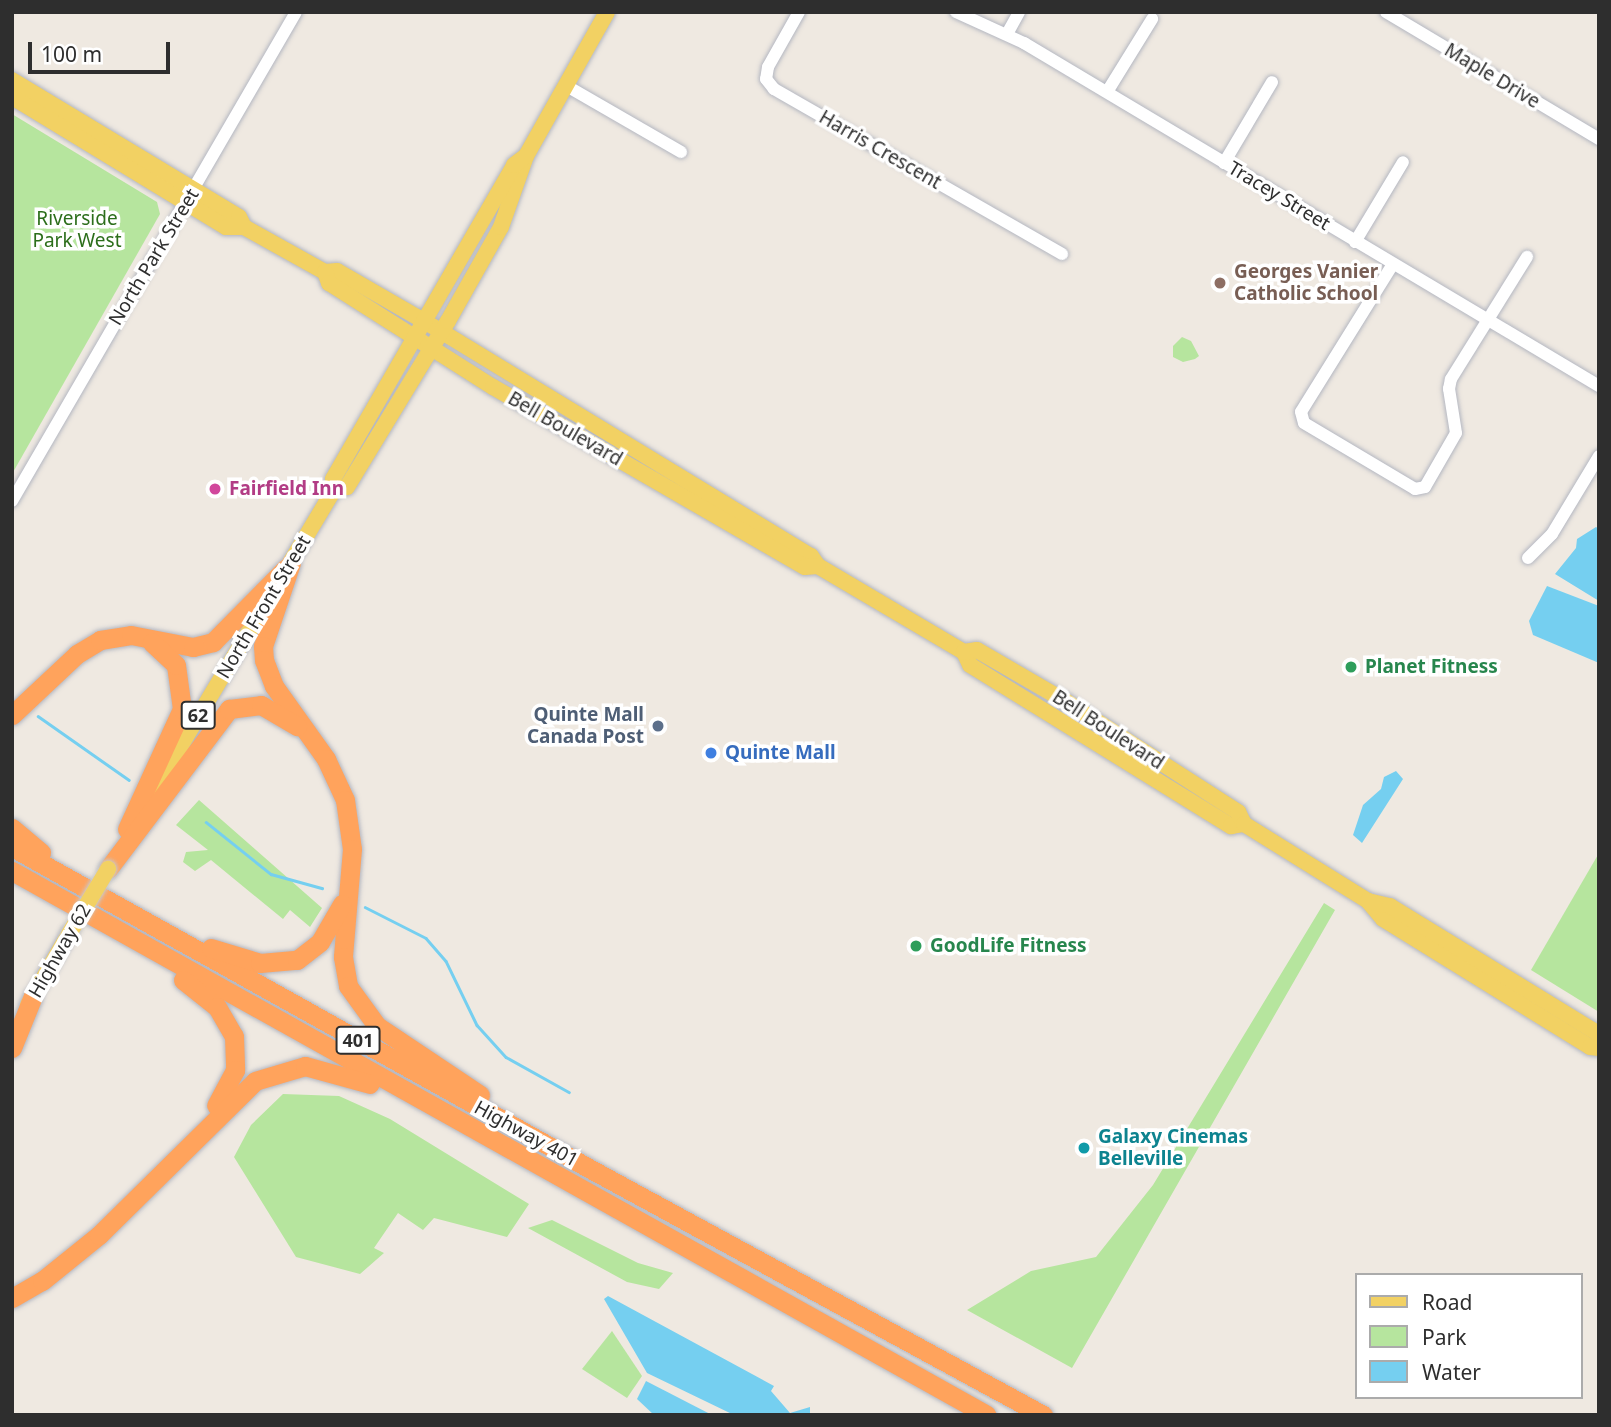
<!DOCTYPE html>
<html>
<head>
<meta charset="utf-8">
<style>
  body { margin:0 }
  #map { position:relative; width:1611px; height:1427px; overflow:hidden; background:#efe9e1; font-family:"Noto Sans",sans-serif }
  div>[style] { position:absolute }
  .green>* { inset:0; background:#b6e59e }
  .water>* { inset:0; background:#75cff0 }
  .stream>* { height:2.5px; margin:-1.25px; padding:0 1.25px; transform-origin:1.25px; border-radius:1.25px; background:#75cff0 }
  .roads { filter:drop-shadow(0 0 2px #b4b7c1) drop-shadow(0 0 2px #b4b7c1) }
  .minor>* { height:12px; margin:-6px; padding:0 6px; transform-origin:6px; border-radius:6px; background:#fff }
  .major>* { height:16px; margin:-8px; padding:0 8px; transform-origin:8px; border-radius:8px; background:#f2d163 }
  .highway>* { height:19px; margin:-9.5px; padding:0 9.5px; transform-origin:9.5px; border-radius:9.5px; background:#ffa35c }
  .bridges { filter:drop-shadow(0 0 2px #c9c9c9) drop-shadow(0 0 2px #c9c9c9) }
  .major-bridge>* { height:16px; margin:-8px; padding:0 8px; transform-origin:8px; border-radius:8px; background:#f2d163 }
  .dots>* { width:19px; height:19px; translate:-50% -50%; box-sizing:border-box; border:4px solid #fff; border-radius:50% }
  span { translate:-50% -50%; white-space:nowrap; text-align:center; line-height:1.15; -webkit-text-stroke:7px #fff; paint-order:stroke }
  .shield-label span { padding:2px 5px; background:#fff; border:2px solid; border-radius:5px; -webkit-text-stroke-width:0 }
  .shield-label { font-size:18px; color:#2e2e2e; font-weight:700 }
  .street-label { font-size:19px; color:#2e2e2e }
  .park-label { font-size:19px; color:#2c6e1b }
  .education-label { font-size:19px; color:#785e54; font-weight:700 }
  .left { translate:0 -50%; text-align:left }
  .hotel-label { font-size:19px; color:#b23c85; font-weight:700 }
  .leisure-label { font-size:19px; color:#27864d; font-weight:700 }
  .service-label { font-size:19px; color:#4e5e75; font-weight:700 }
  .right { translate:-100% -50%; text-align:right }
  .shop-label { font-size:19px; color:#366cbe; font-weight:700 }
  .culture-label { font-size:19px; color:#0d838f; font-weight:700 }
  .frame { position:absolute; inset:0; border:14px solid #2e2e2e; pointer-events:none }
  .legend { position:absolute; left:1355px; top:1273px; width:228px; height:126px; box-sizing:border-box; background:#fff; border:2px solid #ababab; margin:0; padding:9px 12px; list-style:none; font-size:21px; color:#2e2e2e }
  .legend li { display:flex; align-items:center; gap:14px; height:35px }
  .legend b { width:35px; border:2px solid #ababab }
  .scale { position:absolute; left:28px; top:42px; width:142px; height:32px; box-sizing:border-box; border:4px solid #2e2e2e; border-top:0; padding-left:9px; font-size:21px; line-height:24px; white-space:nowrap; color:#2e2e2e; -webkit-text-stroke:5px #fff; paint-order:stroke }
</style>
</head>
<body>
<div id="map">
  <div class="green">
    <div style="clip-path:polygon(12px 114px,157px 202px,160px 214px,12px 474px)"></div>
    <div style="clip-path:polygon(1182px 337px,1191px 341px,1199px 356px,1195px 359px,1183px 362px,1173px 357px,1173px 346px)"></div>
    <div style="clip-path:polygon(199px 800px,322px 908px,310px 927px,290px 910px,283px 919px,211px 860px,195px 871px,183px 862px,186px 852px,208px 850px,176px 825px)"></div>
    <div style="clip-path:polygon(1599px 853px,1599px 1012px,1531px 970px)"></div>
    <div style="clip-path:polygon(1324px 903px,1335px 910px,1072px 1368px,967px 1310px,1031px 1271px,1096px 1257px,1153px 1185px)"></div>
    <div style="clip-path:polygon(283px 1094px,339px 1096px,390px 1119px,529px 1204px,507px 1237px,434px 1218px,423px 1230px,398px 1213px,374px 1248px,384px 1253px,360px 1274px,296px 1257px,234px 1157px,251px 1125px)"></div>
    <div style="clip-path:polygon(552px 1220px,638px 1263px,673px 1273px,659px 1289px,627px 1282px,528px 1228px)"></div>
    <div style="clip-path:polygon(612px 1331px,642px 1376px,627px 1398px,582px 1369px)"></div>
  </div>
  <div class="water">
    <div style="clip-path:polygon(1596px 527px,1599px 529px,1599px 601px,1555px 574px,1576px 548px,1577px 539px)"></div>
    <div style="clip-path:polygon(1547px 586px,1599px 606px,1599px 663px,1533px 635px,1529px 621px)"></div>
    <div style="clip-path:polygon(1396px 771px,1403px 779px,1362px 843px,1353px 835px,1363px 805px,1381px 789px,1384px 777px)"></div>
    <div style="clip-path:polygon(608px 1296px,774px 1386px,771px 1391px,790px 1413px,810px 1407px,810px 1415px,734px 1415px,647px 1373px,604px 1299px)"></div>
    <div style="clip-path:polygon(646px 1381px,712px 1415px,654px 1415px,637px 1399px)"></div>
  </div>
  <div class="stream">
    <div style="left:38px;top:716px;width:111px;rotate:35.1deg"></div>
    <div style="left:206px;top:822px;width:83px;rotate:38.7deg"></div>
    <div style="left:271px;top:874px;width:53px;rotate:15.4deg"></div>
    <div style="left:365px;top:907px;width:68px;rotate:26.9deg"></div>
    <div style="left:426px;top:938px;width:30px;rotate:49deg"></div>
    <div style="left:446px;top:961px;width:71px;rotate:64.2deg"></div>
    <div style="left:477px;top:1025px;width:43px;rotate:47.8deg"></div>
    <div style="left:506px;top:1057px;width:72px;rotate:29.1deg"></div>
  </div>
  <div class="roads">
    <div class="minor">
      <div style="left:799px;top:12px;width:63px;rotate:119.4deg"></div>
      <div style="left:768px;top:67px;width:12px;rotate:99deg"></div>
      <div style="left:766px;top:79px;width:13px;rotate:51deg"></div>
      <div style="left:774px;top:89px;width:332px;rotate:29.8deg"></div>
      <div style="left:956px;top:12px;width:75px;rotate:24.5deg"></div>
      <div style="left:1024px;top:43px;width:670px;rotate:30.82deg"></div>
      <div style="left:1386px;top:12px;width:248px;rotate:30.8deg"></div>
      <div style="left:1007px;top:34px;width:25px;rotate:-61deg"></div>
      <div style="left:565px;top:85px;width:134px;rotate:30deg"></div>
      <div style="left:1107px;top:92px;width:86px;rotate:-58.3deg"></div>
      <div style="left:1224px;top:163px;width:94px;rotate:-59.3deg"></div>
      <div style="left:1355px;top:242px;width:93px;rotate:-59deg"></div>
      <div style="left:1393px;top:264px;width:174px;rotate:121.9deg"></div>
      <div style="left:1301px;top:412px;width:11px;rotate:75deg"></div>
      <div style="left:1304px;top:423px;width:129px;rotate:30.7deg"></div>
      <div style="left:1415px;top:489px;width:10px;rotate:-11deg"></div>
      <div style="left:1425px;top:487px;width:62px;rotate:-60.1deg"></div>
      <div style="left:1456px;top:433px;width:45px;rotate:-99deg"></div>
      <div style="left:1449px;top:389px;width:10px;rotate:-79deg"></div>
      <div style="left:1451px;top:379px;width:144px;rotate:-58.1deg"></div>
      <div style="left:12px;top:501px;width:565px;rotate:-59.85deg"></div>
      <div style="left:1528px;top:558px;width:34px;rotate:-45deg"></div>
      <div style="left:1552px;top:534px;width:91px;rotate:-58.9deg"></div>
    </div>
    <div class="major">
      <div style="left:12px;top:80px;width:265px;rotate:31.1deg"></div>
      <div style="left:239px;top:217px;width:11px;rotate:63deg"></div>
      <div style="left:244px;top:227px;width:93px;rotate:29.1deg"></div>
      <div style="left:325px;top:272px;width:12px;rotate:-5deg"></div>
      <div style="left:337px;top:271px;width:100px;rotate:29.9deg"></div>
      <div style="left:424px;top:321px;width:453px;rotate:31.3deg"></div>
      <div style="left:811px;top:556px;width:12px;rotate:55deg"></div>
      <div style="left:818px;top:566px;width:169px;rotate:30.5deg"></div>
      <div style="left:964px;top:652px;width:14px;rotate:65deg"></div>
      <div style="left:970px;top:665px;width:307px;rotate:31.7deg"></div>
      <div style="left:1231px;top:826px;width:13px;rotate:-9deg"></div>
      <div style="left:12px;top:97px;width:250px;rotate:31.3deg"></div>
      <div style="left:226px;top:227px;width:18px"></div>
      <div style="left:325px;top:272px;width:12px;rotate:70deg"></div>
      <div style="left:329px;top:283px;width:194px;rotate:32.4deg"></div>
      <div style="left:493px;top:387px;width:360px;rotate:30deg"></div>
      <div style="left:805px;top:567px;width:13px;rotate:-4deg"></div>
      <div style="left:334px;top:490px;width:13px;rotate:-13deg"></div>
      <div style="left:347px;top:487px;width:194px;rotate:-58.7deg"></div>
      <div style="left:448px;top:321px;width:108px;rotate:-60.6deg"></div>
      <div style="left:501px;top:227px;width:75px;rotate:-70.6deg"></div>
      <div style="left:526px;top:156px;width:165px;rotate:-60.6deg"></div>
      <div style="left:964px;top:652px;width:13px;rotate:-9deg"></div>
      <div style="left:977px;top:650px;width:102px;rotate:30.1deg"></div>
      <div style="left:1065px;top:701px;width:206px;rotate:32.7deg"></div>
      <div style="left:1238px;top:812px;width:13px;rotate:63deg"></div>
      <div style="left:1244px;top:824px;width:146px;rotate:31.8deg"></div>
      <div style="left:1368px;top:901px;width:23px;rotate:50deg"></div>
      <div style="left:1383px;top:919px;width:243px;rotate:31.7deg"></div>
      <div style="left:1590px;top:1047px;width:9px;rotate:6deg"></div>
      <div style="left:150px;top:797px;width:358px;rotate:-59.1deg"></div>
      <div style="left:334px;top:490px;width:11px;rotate:-95deg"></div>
      <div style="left:333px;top:479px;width:362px;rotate:-60deg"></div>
      <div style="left:514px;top:165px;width:15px;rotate:-37deg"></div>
      <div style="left:1368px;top:901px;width:23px;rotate:13deg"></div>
      <div style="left:1390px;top:906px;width:245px;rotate:31.5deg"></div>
      <div style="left:28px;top:1005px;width:82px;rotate:-60deg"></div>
    </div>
    <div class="highway">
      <div style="left:291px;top:563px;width:88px;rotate:108.6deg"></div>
      <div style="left:263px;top:646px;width:14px;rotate:86deg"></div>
      <div style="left:264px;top:660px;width:28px;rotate:69deg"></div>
      <div style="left:274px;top:686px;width:90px;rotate:54.5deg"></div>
      <div style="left:326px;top:759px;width:45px;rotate:65.1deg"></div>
      <div style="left:345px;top:800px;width:49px;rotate:81.9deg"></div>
      <div style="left:352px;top:849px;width:108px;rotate:94.8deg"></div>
      <div style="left:343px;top:957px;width:29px;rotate:80deg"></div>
      <div style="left:348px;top:986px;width:49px;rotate:54.1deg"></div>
      <div style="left:377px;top:1026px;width:124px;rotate:33.8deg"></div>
      <div style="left:12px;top:715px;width:89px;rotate:-43.2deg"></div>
      <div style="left:77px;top:654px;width:27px;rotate:-31deg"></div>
      <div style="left:100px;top:640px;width:31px;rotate:-9deg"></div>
      <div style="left:131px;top:635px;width:63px;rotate:11deg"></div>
      <div style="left:193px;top:647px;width:21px;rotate:-14deg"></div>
      <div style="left:213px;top:642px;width:103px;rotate:-45.4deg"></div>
      <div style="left:12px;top:828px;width:38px;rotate:40deg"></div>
      <div style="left:127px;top:829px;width:132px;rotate:-65.4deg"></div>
      <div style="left:182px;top:709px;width:44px;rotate:-97.8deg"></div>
      <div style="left:176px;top:665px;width:33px;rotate:-137deg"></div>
      <div style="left:12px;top:847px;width:668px;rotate:29.1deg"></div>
      <div style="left:596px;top:1172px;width:509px;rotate:28.53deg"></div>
      <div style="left:108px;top:869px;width:201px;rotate:-52.9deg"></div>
      <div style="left:229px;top:709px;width:32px;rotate:-7deg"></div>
      <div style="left:261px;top:705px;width:42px;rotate:30.3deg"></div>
      <div style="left:12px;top:871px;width:1116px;rotate:29.16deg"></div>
      <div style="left:211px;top:948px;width:51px;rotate:17deg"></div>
      <div style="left:260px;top:963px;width:37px;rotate:-5deg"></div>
      <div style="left:297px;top:960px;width:29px;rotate:-38deg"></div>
      <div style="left:320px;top:942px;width:44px;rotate:-59.9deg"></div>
      <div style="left:183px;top:980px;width:43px;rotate:38.5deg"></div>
      <div style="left:217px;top:1007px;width:34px;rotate:60deg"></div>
      <div style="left:234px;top:1036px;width:34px;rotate:88deg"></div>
      <div style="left:235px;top:1070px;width:40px;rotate:118deg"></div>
      <div style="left:12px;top:1048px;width:56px;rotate:-68deg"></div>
      <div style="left:12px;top:1298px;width:34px;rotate:-30deg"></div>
      <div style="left:42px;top:1281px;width:73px;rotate:-38.9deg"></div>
      <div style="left:99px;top:1235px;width:219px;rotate:-44.6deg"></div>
      <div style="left:255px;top:1081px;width:52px;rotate:-16.7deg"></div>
      <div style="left:305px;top:1066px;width:67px;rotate:15.5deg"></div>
    </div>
  </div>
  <div class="bridges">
    <div class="major-bridge">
      <div style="left:69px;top:934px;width:76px;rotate:-59deg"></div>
    </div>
  </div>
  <div class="dots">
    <div style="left:1220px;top:283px;background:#8d6e63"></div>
    <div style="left:215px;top:489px;background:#d1479c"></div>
    <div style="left:1351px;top:667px;background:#2e9e5b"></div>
    <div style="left:658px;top:726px;background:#5c6f8a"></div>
    <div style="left:711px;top:753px;background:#3f7fe0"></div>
    <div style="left:916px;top:946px;background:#2e9e5b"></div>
    <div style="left:1084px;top:1148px;background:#0f9aa8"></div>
  </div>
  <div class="shield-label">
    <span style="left:198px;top:715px">62</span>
    <span style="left:358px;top:1040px">401</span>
  </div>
  <div class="street-label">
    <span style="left:1492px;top:76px;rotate:31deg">Maple Drive</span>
    <span style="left:880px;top:150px;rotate:30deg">Harris Crescent</span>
    <span style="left:1279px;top:196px;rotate:31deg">Tracey Street</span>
    <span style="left:154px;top:257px;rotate:-59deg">North Park Street</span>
    <span style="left:565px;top:429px;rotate:30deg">Bell Boulevard</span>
    <span style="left:264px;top:607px;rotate:-59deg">North Front Street</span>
    <span style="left:1108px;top:730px;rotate:33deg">Bell Boulevard</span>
    <span style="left:60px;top:951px;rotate:-60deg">Highway 62</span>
    <span style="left:526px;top:1134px;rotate:29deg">Highway 401</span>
  </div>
  <div class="park-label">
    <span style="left:77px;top:230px">Riverside<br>Park West</span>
  </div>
  <div class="education-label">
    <span class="left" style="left:1234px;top:283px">Georges Vanier<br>Catholic School</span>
  </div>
  <div class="hotel-label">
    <span class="left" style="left:229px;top:489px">Fairfield Inn</span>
  </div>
  <div class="leisure-label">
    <span class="left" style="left:1365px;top:667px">Planet Fitness</span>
    <span class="left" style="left:930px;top:946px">GoodLife Fitness</span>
  </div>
  <div class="service-label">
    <span class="right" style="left:644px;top:726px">Quinte Mall<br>Canada Post</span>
  </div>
  <div class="shop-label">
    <span class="left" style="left:725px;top:753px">Quinte Mall</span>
  </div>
  <div class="culture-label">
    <span class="left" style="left:1098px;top:1148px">Galaxy Cinemas<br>Belleville</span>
  </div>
  <div class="frame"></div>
  <ul class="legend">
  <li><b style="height:9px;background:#f2d163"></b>Road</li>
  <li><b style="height:19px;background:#b6e59e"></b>Park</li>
  <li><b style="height:19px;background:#75cff0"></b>Water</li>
  </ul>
  <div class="scale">100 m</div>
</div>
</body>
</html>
